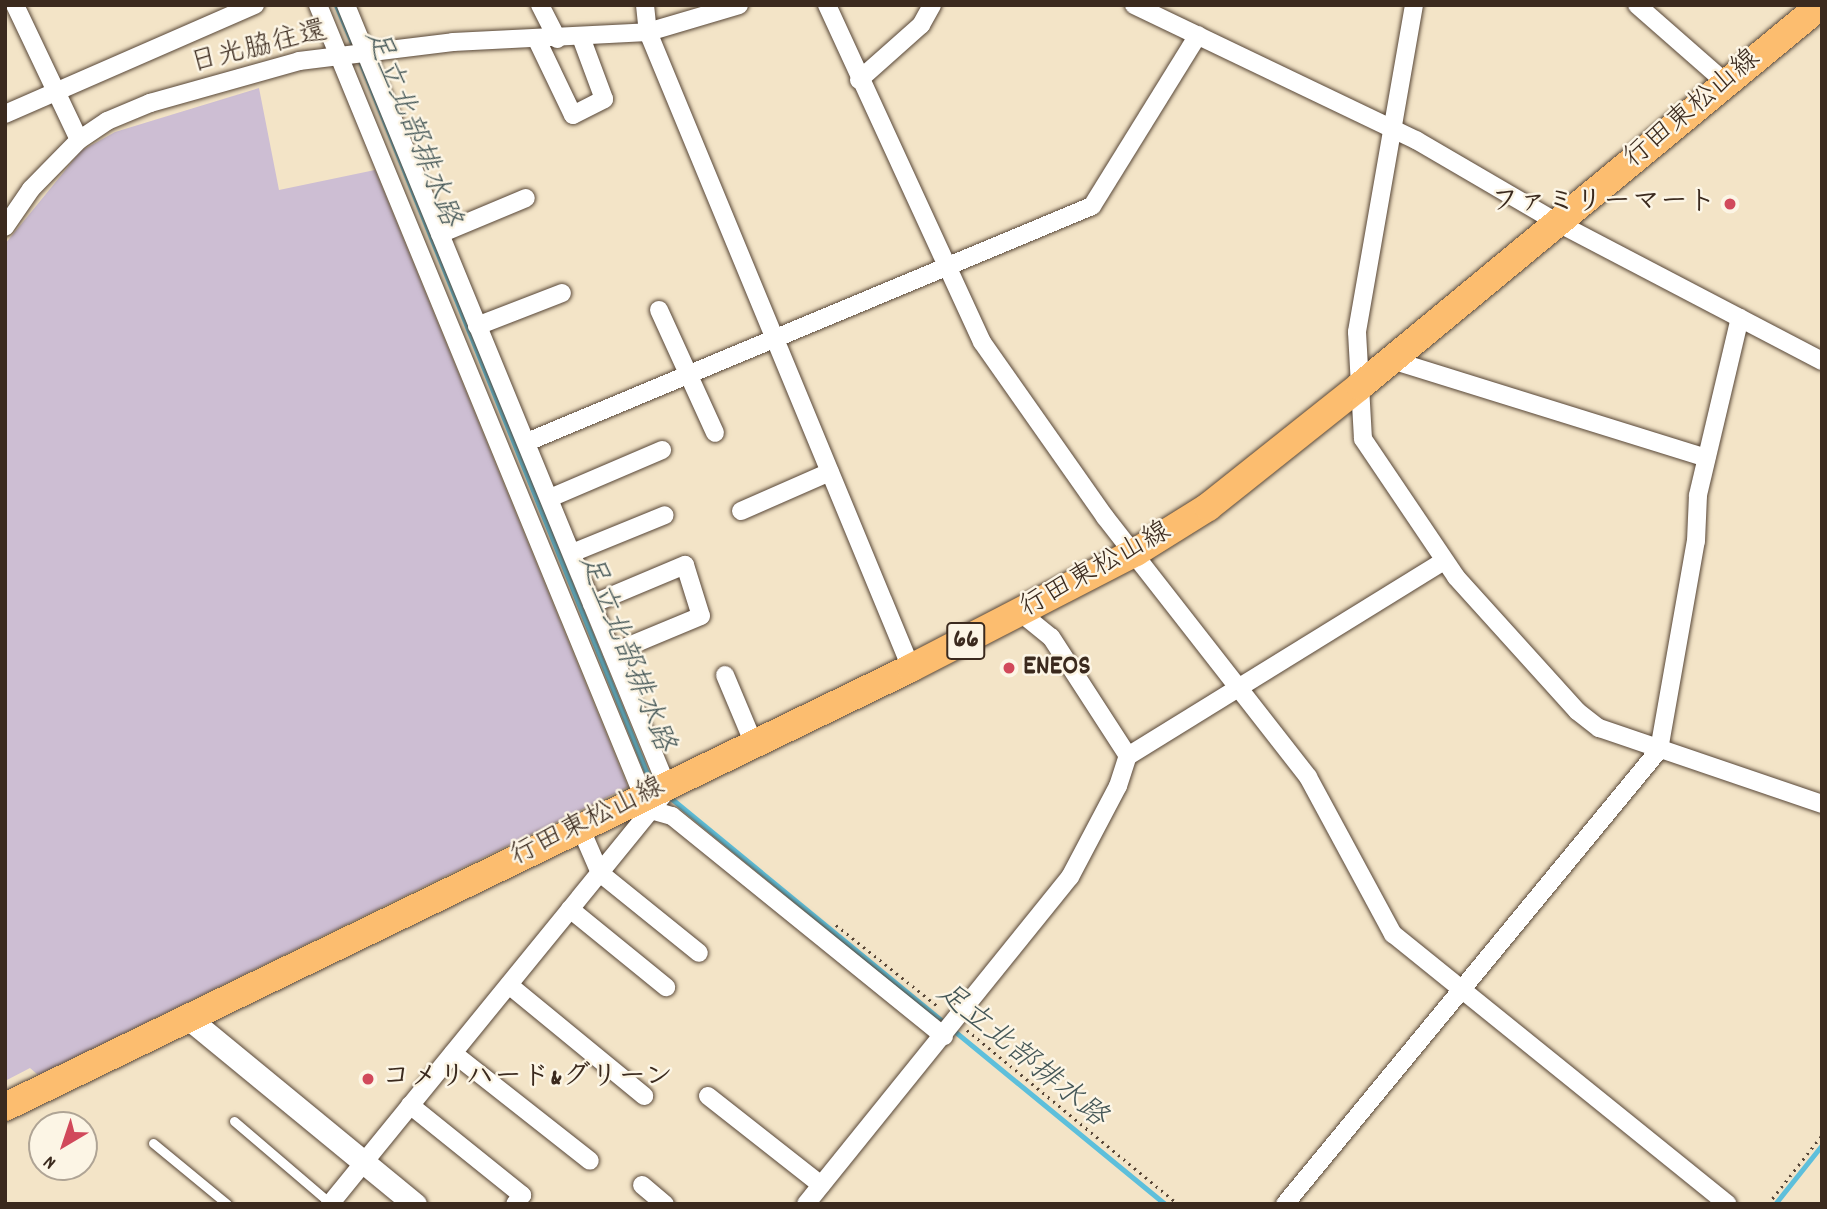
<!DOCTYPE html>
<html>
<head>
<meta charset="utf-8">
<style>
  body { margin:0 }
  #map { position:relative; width:1827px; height:1209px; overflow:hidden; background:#f3e4c7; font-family:Dekko,"Klee One",sans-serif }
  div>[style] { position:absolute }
  .industrial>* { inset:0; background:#cdbed3 }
  .stream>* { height:5px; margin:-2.5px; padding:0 2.5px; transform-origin:2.5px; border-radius:2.5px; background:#5dbfdb }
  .path>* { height:2.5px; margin-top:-1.25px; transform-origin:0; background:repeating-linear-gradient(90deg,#574637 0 2px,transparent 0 7px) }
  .roads { filter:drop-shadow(0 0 2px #574637) drop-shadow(0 0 2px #574637) }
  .service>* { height:9px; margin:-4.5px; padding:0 4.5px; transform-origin:4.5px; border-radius:4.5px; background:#fff }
  .minor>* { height:18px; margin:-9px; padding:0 9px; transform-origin:9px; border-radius:9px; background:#fff }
  .tertiary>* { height:23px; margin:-11.5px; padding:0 11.5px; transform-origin:11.5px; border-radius:11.5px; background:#fff }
  .primary>* { height:28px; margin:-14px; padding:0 14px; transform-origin:14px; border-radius:14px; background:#fcbd6f }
  .dots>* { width:19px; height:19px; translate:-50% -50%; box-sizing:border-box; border:4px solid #fcf5e5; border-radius:50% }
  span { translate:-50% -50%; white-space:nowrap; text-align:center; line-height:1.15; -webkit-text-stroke:5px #fcf5e5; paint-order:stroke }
  .shield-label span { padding:2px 5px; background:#fcf5e5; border:2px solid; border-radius:5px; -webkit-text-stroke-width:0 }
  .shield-label { font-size:26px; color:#3b2a1e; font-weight:700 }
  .street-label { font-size:28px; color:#3b2a1e }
  .poi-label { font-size:28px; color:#3b2a1e; font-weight:700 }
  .right { translate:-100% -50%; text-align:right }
  .left { translate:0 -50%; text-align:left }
  .water-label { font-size:30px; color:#455757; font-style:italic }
  .frame { position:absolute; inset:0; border:7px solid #3b2a1e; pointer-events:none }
  .north { position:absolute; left:28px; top:1111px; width:70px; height:70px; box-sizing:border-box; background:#fcf5e5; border:2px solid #afa495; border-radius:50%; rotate:219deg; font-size:19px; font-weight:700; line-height:28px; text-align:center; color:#3b2a1e }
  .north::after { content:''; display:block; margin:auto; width:24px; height:32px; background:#d1495b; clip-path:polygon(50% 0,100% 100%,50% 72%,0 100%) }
</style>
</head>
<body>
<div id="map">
  <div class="industrial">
    <div style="clip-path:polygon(259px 88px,279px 190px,375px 170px,628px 787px,38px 1075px,30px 1068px,5px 1081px,5px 244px,81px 151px,115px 132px)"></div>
  </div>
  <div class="stream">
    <div style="left:336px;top:5px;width:51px;rotate:66.9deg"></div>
    <div style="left:360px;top:61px;width:765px;rotate:68.06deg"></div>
    <div style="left:646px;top:771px;width:16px;rotate:50deg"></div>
    <div style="left:667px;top:795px;width:644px;rotate:39.4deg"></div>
    <div style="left:1775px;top:1204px;width:75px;rotate:-51.5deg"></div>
  </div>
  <div class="path">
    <div style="left:836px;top:925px;width:133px;rotate:38.6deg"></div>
    <div style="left:967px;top:1030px;width:273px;rotate:39.5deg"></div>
    <div style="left:1768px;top:1204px;width:88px;rotate:-52deg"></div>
  </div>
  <div class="roads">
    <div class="service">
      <div style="left:234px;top:1121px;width:126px;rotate:40.5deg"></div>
      <div style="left:153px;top:1143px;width:96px;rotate:39.5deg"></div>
    </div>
    <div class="minor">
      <div style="left:15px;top:5px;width:149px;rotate:64.6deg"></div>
      <div style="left:318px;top:5px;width:855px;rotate:67.66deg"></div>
      <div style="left:540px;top:5px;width:38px;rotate:63deg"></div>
      <div style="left:645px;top:5px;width:27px;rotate:84deg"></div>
      <div style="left:648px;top:32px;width:688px;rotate:67.53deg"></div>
      <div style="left:827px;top:5px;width:371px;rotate:65.3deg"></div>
      <div style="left:982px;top:342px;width:214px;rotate:54.9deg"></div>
      <div style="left:1105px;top:517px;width:330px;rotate:52deg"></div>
      <div style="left:1308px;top:777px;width:179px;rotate:61.6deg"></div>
      <div style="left:1393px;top:934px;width:430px;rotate:38.9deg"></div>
      <div style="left:1134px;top:5px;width:313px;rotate:25.6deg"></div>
      <div style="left:1416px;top:140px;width:164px;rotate:30.3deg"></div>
      <div style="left:1558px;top:223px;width:298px;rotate:27.6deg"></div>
      <div style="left:1414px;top:5px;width:332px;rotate:99.9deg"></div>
      <div style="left:1357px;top:332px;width:107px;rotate:86.8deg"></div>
      <div style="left:1363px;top:439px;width:166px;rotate:56deg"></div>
      <div style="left:1456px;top:577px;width:181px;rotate:47.9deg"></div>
      <div style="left:1577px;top:711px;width:28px;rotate:38deg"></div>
      <div style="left:1599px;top:728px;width:236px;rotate:18.8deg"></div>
      <div style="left:1637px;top:5px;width:118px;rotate:41.2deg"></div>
      <div style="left:537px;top:40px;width:83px;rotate:64.4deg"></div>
      <div style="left:573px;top:115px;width:35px;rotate:-27deg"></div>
      <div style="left:604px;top:99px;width:66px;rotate:-110.4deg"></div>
      <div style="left:859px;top:80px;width:83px;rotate:-41.6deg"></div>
      <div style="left:921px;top:25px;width:23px;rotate:-61deg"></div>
      <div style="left:5px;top:114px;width:273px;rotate:-23.6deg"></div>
      <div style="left:5px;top:227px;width:46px;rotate:-55.6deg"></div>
      <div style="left:31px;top:189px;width:69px;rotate:-45.6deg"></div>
      <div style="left:79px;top:140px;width:34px;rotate:-34deg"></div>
      <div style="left:107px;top:121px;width:47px;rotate:-22.7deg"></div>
      <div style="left:150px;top:103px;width:155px;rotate:-15.7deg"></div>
      <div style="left:299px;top:61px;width:155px;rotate:-7deg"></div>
      <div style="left:453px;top:42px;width:195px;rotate:-2.9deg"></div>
      <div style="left:648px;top:32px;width:95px;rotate:-16.5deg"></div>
      <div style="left:440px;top:234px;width:93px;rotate:-22.7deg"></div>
      <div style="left:659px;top:310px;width:135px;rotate:65.5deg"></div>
      <div style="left:477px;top:326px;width:91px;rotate:-21.2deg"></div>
      <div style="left:1392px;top:360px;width:329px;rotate:17.3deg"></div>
      <div style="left:527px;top:442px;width:612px;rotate:-22.67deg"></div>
      <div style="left:1092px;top:206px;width:201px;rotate:-58.2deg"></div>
      <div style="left:550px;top:498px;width:122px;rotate:-23.2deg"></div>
      <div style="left:741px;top:511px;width:97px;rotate:-23.7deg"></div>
      <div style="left:572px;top:553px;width:100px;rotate:-22.2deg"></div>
      <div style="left:592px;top:604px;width:101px;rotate:-22.8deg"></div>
      <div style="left:685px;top:565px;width:53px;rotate:72.6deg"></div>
      <div style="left:701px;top:616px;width:96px;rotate:157.4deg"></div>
      <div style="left:1021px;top:613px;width:38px;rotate:39deg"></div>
      <div style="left:1051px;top:637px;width:142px;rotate:57.1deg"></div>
      <div style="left:725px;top:675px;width:75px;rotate:67.2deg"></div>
      <div style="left:651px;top:810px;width:22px;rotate:16deg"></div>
      <div style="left:672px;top:816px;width:350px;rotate:39deg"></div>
      <div style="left:580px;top:827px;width:50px;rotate:66.5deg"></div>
      <div style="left:600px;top:873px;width:127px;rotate:38.9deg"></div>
      <div style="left:570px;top:909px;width:124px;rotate:39.1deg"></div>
      <div style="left:509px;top:985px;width:175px;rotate:39.4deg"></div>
      <div style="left:453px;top:1053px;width:174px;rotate:38.2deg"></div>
      <div style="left:708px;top:1096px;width:144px;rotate:38.2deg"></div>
      <div style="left:410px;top:1105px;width:144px;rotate:38.8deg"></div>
      <div style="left:522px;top:1195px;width:11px;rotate:128deg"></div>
      <div style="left:642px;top:1185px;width:30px;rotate:40deg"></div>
      <div style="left:330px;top:1204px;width:535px;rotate:-50.84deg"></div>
      <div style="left:668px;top:789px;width:848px;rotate:-112.33deg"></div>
      <div style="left:806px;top:1204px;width:420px;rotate:-51.1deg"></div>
      <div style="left:1070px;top:877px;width:103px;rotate:-62.2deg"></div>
      <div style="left:1118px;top:786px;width:32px;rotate:-72deg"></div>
      <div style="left:1128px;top:756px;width:371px;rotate:-31.7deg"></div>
      <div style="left:1285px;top:1204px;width:588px;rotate:-50.52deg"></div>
      <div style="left:1659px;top:750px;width:212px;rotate:-80deg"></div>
      <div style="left:1696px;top:541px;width:46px;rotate:-87.5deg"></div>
      <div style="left:1698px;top:495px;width:182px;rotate:-76.7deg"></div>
    </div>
    <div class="tertiary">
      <div style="left:187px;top:1017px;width:295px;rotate:39.4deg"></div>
    </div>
    <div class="primary">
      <div style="left:5px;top:1107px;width:1007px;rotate:-25.85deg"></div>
      <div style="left:911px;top:668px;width:253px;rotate:-27.3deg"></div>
      <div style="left:1136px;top:552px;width:85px;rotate:-32deg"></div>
      <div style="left:1208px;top:507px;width:194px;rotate:-38.5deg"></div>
      <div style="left:1360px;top:386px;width:598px;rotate:-39.57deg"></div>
    </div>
  </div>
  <div class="dots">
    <div style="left:1730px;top:204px;background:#d1495b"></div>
    <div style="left:1009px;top:668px;background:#d1495b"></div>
    <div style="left:368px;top:1079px;background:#d1495b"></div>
  </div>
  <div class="shield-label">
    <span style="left:966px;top:641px">66</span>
  </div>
  <div class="street-label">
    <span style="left:259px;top:49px;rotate:-14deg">日光脇往還</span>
    <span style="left:1693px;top:110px;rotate:-40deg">行田東松山線</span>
    <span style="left:1096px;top:571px;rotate:-29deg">行田東松山線</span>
    <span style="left:588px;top:823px;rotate:-26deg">行田東松山線</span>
  </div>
  <div class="poi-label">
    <span class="right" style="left:1716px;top:204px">ファミリーマート</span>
    <span class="left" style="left:1023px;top:668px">ENEOS</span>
    <span class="left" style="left:382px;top:1079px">コメリハード&amp;グリーン</span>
  </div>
  <div class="water-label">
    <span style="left:410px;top:129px;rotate:68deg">足立北部排水路</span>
    <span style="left:624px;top:654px;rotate:68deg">足立北部排水路</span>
    <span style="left:1020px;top:1057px;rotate:39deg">足立北部排水路</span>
  </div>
  <div class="frame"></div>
  <div class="north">N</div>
</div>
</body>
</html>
